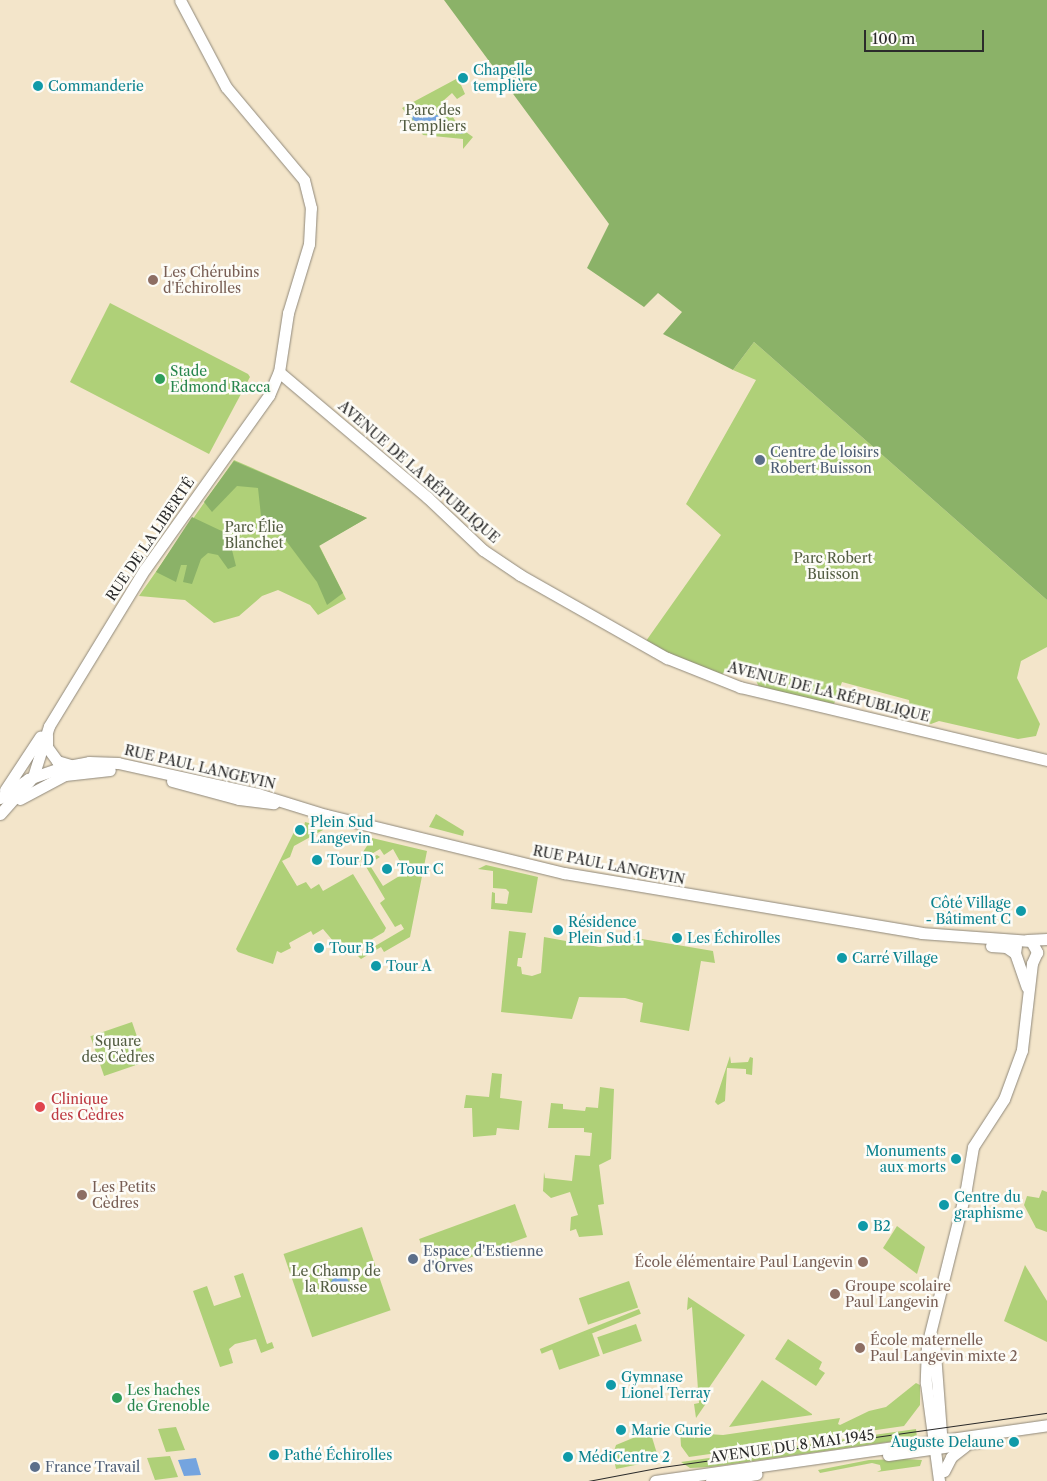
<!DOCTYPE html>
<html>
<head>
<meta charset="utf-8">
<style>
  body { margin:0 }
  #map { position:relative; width:1047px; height:1481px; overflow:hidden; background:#f3e5ca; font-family:"Libre Caslon Text",serif }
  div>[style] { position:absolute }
  .green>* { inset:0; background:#afd078; transform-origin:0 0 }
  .forest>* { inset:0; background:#8bb268 }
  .water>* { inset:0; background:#74a4df }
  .round { border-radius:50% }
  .roads { filter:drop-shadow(0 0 1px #8f887a) drop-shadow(0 0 1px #8f887a) }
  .secondary>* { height:11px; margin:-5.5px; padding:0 5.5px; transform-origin:5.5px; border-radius:5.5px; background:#fff }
  .tram>* { height:1px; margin:-0.5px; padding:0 0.5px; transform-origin:0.5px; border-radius:0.5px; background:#2b2b2b }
  .dots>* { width:14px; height:14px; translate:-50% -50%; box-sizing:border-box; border:2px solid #fdfcf7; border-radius:50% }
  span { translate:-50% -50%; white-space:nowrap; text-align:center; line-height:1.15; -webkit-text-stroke:5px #fdfcf7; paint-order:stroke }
  .culture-label { font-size:14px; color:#0d838f }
  .left { translate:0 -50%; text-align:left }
  .right { translate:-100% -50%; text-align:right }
  .park-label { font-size:14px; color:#535d42 }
  .education-label { font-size:14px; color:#785e54 }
  .leisure-label { font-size:14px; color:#27864d }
  .service-label { font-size:14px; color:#4e5e75 }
  .street-label { font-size:14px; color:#2b2b2b }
  .health-label { font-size:14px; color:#be3a42 }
  .scale { position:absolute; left:864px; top:30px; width:120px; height:22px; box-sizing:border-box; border:2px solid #2b2b2b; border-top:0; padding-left:6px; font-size:15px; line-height:18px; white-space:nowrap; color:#2b2b2b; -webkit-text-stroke:4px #fdfcf7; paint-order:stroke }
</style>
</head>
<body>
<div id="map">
  <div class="green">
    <div style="clip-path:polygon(458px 78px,465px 94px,457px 99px,452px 93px,443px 101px,459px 127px,473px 137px,463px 149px,463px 139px,423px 135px,402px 108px)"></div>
    <div style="clip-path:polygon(110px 303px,248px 374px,250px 377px,209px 454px,70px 382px)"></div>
    <div style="clip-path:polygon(754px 342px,1047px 600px,1047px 647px,1021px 661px,1017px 678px,1040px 724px,1036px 736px,1018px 739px,939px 721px,931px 724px,911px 718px,909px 700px,842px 682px,834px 704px,759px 687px,750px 668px,741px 666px,722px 674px,680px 660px,646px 641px,721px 535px,686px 504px,756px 380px,733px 370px)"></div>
    <div style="clip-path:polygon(234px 460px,367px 518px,319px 545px,346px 599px,318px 615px,310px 605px,278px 590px,262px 596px,239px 616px,214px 623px,185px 600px,139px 596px)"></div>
    <div style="clip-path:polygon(436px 814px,464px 831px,463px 836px,429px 827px)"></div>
    <div style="clip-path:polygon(305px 822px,324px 827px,323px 830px,294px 846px,290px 857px,282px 861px,297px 886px,306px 882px,311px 889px,319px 884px,323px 891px,353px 874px,386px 928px,384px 932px,345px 955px,323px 929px,313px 935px,311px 931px,289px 943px,291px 948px,281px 953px,277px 951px,273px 964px,238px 952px,236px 949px,294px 832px,302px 835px)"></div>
    <div style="clip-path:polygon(372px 838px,427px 851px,410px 937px,384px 952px,381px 947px,361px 959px,358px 956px,404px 929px,401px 924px,395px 927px,380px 903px,385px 899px,365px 865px,358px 866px,377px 855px,380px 857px,369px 864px,383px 886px,406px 872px,393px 849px,384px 855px,380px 849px,356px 863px)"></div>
    <div style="clip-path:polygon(486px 865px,538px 877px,532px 913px,491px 909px,492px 892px,495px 893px,495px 903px,507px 904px,509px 892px,506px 889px,493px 888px,493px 871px,478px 869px)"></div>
    <div style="clip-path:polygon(509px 931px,526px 933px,522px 958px,518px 958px,517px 966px,521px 967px,522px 974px,532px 976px,541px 973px,544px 937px,599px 947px,627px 945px,636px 938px,713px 951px,715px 963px,701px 961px,689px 1031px,640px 1022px,643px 1003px,625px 998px,579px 997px,572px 1019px,501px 1012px)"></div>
    <div style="left:132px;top:1022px;width:42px;height:44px;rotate:71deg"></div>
    <div style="clip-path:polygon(730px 1056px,731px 1063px,748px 1062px,750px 1057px,753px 1058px,752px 1075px,746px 1074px,746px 1069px,727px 1068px,725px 1101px,718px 1105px,715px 1102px)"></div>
    <div style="clip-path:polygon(492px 1073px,502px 1074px,500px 1098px,522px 1101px,519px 1130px,497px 1128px,496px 1135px,473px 1137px,472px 1108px,464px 1108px,466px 1095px,489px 1097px)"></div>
    <div style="clip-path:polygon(600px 1087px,614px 1089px,611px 1159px,599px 1165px,604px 1204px,598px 1205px,603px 1235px,579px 1237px,576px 1229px,570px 1231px,571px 1217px,578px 1215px,570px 1192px,551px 1198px,543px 1191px,544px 1172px,545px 1178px,572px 1181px,575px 1155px,590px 1156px,592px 1133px,584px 1132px,584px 1128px,548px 1128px,551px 1103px,563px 1104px,563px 1109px,585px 1111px,586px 1107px,598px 1108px)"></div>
    <div style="clip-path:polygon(1042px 1190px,1047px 1192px,1047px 1232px,1036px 1228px,1024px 1205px,1027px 1196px,1039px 1198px)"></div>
    <div style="left:515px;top:1204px;width:35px;height:102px;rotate:70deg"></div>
    <div style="clip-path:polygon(897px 1226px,925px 1247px,917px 1274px,883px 1248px)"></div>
    <div style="left:362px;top:1227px;width:88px;height:83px;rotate:71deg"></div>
    <div style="clip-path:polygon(1025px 1265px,1047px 1301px,1047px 1342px,1004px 1321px)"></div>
    <div style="clip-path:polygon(243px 1273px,267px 1344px,272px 1342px,274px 1348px,261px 1353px,256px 1339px,235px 1344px,229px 1349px,233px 1363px,220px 1367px,193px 1291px,207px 1286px,214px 1306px,241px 1297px,234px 1276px)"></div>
    <div style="left:629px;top:1281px;width:28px;height:53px;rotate:71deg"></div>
    <div style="clip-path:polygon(688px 1297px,745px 1335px,702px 1398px,707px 1402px,696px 1418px,694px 1404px,699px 1403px,692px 1307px,687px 1310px)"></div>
    <div style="left:639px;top:1309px;width:5px;height:107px;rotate:68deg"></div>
    <div style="left:636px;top:1324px;width:18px;height:41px;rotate:71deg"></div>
    <div style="left:592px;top:1333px;width:24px;height:43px;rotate:71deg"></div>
    <div style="clip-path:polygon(788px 1339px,822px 1362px,819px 1369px,825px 1373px,816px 1386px,775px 1359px)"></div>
    <div style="clip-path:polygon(762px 1380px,812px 1414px,812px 1415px,729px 1427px)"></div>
    <div style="clip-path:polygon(916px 1383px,920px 1385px,920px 1405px,904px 1426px,689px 1457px,681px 1446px,680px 1430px,691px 1427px,707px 1434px,723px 1435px,840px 1418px,838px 1424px,840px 1425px,869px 1411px,886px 1407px)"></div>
    <div style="clip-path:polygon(176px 1427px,185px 1450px,166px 1452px,158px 1429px)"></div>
    <div style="clip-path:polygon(916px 1429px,917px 1438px,711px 1467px,690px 1468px,681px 1462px)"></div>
    <div style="clip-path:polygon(650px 1431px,659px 1460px,616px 1469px,613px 1454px,616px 1445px)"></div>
    <div style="clip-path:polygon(170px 1456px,178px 1477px,155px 1480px,147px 1458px)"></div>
    <div style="clip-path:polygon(869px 1460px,905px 1459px,922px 1460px,920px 1466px,877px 1472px,881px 1470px,880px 1465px,872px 1463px,820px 1473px,818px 1470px)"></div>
  </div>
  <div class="forest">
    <div style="clip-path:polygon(444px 0,1047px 0,1047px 600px,754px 342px,733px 370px,663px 334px,682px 312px,658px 293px,644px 307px,587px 268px,609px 224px)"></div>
    <div style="clip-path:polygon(234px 461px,367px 518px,319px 546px,343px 593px,327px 605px,317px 582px,272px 522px,261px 516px,258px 488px,237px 486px,212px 512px,204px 502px)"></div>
    <div style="clip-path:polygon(192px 517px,228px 534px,236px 566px,228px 569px,218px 555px,208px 553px,201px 559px,192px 584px,183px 582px,187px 565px,181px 565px,176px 582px,156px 572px)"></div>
  </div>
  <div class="water">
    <div style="clip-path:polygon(409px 109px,442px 116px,463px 134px,431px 129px,413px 120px)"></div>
    <div class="round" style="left:331px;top:1275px;width:18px;height:18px"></div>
    <div style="clip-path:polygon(196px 1458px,201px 1475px,184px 1476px,178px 1460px)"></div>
  </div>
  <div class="roads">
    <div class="secondary">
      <div style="left:279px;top:372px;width:194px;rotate:40.2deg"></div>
      <div style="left:427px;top:497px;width:77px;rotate:43.4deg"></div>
      <div style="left:483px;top:550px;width:45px;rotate:34deg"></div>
      <div style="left:520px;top:575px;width:169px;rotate:29.5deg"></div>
      <div style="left:667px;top:658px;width:79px;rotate:21.7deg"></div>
      <div style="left:740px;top:687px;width:316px;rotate:13.4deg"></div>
      <div style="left:47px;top:735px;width:12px;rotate:90deg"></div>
      <div style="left:47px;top:747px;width:17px;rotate:54deg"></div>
      <div style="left:57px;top:761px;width:14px;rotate:17deg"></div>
      <div style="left:172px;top:781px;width:69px;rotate:15deg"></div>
      <div style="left:239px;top:799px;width:35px;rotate:7deg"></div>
      <div style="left:5px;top:790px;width:64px;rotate:-56.6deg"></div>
      <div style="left:0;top:798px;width:34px;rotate:-34deg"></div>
      <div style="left:28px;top:779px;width:37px;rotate:-19deg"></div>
      <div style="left:63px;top:767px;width:26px;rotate:-11deg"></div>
      <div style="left:89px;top:762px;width:29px;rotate:2deg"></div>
      <div style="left:118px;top:763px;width:143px;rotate:12.5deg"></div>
      <div style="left:258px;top:794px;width:71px;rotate:17.2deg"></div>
      <div style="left:326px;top:815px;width:245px;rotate:13.7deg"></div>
      <div style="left:564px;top:873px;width:362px;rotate:9.5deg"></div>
      <div style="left:921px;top:933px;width:110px;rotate:4.2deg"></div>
      <div style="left:1031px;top:941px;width:13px;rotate:61deg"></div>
      <div style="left:1037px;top:952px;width:12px;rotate:114deg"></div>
      <div style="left:1032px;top:963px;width:88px;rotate:96.6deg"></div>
      <div style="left:1022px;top:1050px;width:52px;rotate:110.2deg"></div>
      <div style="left:1004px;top:1099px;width:57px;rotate:122.9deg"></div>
      <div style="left:973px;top:1147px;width:43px;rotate:99.5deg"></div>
      <div style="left:966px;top:1189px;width:162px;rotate:104deg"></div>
      <div style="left:927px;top:1346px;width:37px;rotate:92deg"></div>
      <div style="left:926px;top:1383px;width:99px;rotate:82.4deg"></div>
      <div style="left:20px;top:799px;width:51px;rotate:-28.1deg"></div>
      <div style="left:65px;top:775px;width:45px;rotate:-6.3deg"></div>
      <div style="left:0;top:814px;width:50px;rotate:-48.3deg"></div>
      <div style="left:33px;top:777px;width:53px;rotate:-72.6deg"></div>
      <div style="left:49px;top:726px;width:184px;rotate:-58.6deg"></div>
      <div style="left:145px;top:569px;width:214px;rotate:-54.5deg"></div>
      <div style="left:269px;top:395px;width:25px;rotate:-67deg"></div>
      <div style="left:279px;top:372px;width:60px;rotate:-81.3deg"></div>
      <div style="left:288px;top:313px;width:72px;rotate:-73.1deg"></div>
      <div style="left:309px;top:244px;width:36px;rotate:-87deg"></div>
      <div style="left:311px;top:208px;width:29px;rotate:-104deg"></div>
      <div style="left:304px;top:180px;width:121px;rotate:-130deg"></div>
      <div style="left:226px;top:87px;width:98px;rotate:-117.9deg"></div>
      <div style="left:1027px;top:940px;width:20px;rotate:-3deg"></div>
      <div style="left:991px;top:946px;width:15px;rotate:4deg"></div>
      <div style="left:1006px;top:947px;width:11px;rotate:34deg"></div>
      <div style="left:1016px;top:946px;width:7px;rotate:98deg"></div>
      <div style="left:1015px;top:953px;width:36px;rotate:71deg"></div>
      <div style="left:934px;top:1340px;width:106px;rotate:85.7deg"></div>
      <div style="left:888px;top:1455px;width:99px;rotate:-8.1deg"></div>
      <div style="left:944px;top:1471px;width:16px;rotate:-63deg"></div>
      <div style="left:951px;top:1457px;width:18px;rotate:-38deg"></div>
      <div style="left:655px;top:1481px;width:396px;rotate:-8.1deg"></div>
      <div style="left:711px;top:1481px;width:46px;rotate:-8.8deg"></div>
    </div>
  </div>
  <div class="tram">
    <div style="left:588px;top:1481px;width:75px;rotate:-10.7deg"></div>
    <div style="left:662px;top:1467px;width:389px;rotate:-8deg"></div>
  </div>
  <div class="dots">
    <div style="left:463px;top:78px;background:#0f9aa8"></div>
    <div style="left:38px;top:86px;background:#0f9aa8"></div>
    <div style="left:153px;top:280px;background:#8d6e63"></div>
    <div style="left:160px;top:379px;background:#2e9e5b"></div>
    <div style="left:760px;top:460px;background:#5c6f8a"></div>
    <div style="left:300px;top:830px;background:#0f9aa8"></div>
    <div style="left:317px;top:860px;background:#0f9aa8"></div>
    <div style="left:387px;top:869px;background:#0f9aa8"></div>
    <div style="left:1021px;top:911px;background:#0f9aa8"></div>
    <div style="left:558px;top:930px;background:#0f9aa8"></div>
    <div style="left:677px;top:938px;background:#0f9aa8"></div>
    <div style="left:319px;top:948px;background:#0f9aa8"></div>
    <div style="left:842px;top:958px;background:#0f9aa8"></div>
    <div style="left:376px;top:966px;background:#0f9aa8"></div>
    <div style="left:40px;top:1107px;background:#e0444e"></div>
    <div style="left:956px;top:1159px;background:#0f9aa8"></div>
    <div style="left:82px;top:1195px;background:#8d6e63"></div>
    <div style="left:944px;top:1205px;background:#0f9aa8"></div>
    <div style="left:863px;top:1226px;background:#0f9aa8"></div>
    <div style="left:413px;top:1259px;background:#5c6f8a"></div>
    <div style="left:863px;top:1262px;background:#8d6e63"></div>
    <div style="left:835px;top:1294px;background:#8d6e63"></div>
    <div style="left:860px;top:1348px;background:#8d6e63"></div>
    <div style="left:611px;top:1385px;background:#0f9aa8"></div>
    <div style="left:117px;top:1398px;background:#2e9e5b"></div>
    <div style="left:621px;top:1430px;background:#0f9aa8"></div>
    <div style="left:1014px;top:1442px;background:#0f9aa8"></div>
    <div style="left:274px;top:1455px;background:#0f9aa8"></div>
    <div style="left:568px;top:1457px;background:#0f9aa8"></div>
    <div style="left:35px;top:1467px;background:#5c6f8a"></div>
  </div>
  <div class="culture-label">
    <span class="left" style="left:473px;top:78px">Chapelle<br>templière</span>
    <span class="left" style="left:48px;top:86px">Commanderie</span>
    <span class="left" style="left:310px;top:830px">Plein Sud<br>Langevin</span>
    <span class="left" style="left:327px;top:860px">Tour D</span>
    <span class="left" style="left:397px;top:869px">Tour C</span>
    <span class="right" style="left:1011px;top:911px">Côté Village<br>- Bâtiment C</span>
    <span class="left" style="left:568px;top:930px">Résidence<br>Plein Sud 1</span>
    <span class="left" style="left:687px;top:938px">Les Échirolles</span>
    <span class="left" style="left:329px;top:948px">Tour B</span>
    <span class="left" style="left:852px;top:958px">Carré Village</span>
    <span class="left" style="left:386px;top:966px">Tour A</span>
    <span class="right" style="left:946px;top:1159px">Monuments<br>aux morts</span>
    <span class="left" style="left:954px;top:1205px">Centre du<br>graphisme</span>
    <span class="left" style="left:873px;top:1226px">B2</span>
    <span class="left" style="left:621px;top:1385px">Gymnase<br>Lionel Terray</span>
    <span class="left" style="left:631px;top:1430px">Marie Curie</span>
    <span class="right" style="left:1004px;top:1442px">Auguste Delaune</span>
    <span class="left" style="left:284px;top:1455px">Pathé Échirolles</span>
    <span class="left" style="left:578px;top:1457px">MédiCentre 2</span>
  </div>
  <div class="park-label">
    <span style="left:433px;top:118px">Parc des<br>Templiers</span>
    <span style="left:254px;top:535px">Parc Élie<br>Blanchet</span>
    <span style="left:833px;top:566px">Parc Robert<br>Buisson</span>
    <span style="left:118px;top:1049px">Square<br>des Cèdres</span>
    <span style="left:336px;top:1279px">Le Champ de<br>la Rousse</span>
  </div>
  <div class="education-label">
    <span class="left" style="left:163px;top:280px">Les Chérubins<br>d'Échirolles</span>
    <span class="left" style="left:92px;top:1195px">Les Petits<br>Cèdres</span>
    <span class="right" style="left:853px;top:1262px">École élémentaire Paul Langevin</span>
    <span class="left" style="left:845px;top:1294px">Groupe scolaire<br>Paul Langevin</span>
    <span class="left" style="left:870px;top:1348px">École maternelle<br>Paul Langevin mixte 2</span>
  </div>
  <div class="leisure-label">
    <span class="left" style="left:170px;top:379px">Stade<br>Edmond Racca</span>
    <span class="left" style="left:127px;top:1398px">Les haches<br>de Grenoble</span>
  </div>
  <div class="service-label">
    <span class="left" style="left:770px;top:460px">Centre de loisirs<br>Robert Buisson</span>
    <span class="left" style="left:423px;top:1259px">Espace d'Estienne<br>d'Orves</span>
    <span class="left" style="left:45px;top:1467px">France Travail</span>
  </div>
  <div class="street-label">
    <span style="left:419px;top:472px;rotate:41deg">AVENUE DE LA RÉPUBLIQUE</span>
    <span style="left:150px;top:539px;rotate:-56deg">RUE DE LA LIBERTÉ</span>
    <span style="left:829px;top:692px;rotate:14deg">AVENUE DE LA RÉPUBLIQUE</span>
    <span style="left:200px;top:767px;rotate:13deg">RUE PAUL LANGEVIN</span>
    <span style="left:609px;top:865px;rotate:11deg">RUE PAUL LANGEVIN</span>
    <span style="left:792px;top:1446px;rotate:-8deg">AVENUE DU 8 MAI 1945</span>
  </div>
  <div class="health-label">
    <span class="left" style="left:51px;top:1107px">Clinique<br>des Cèdres</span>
  </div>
  <div class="scale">100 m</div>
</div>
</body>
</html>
